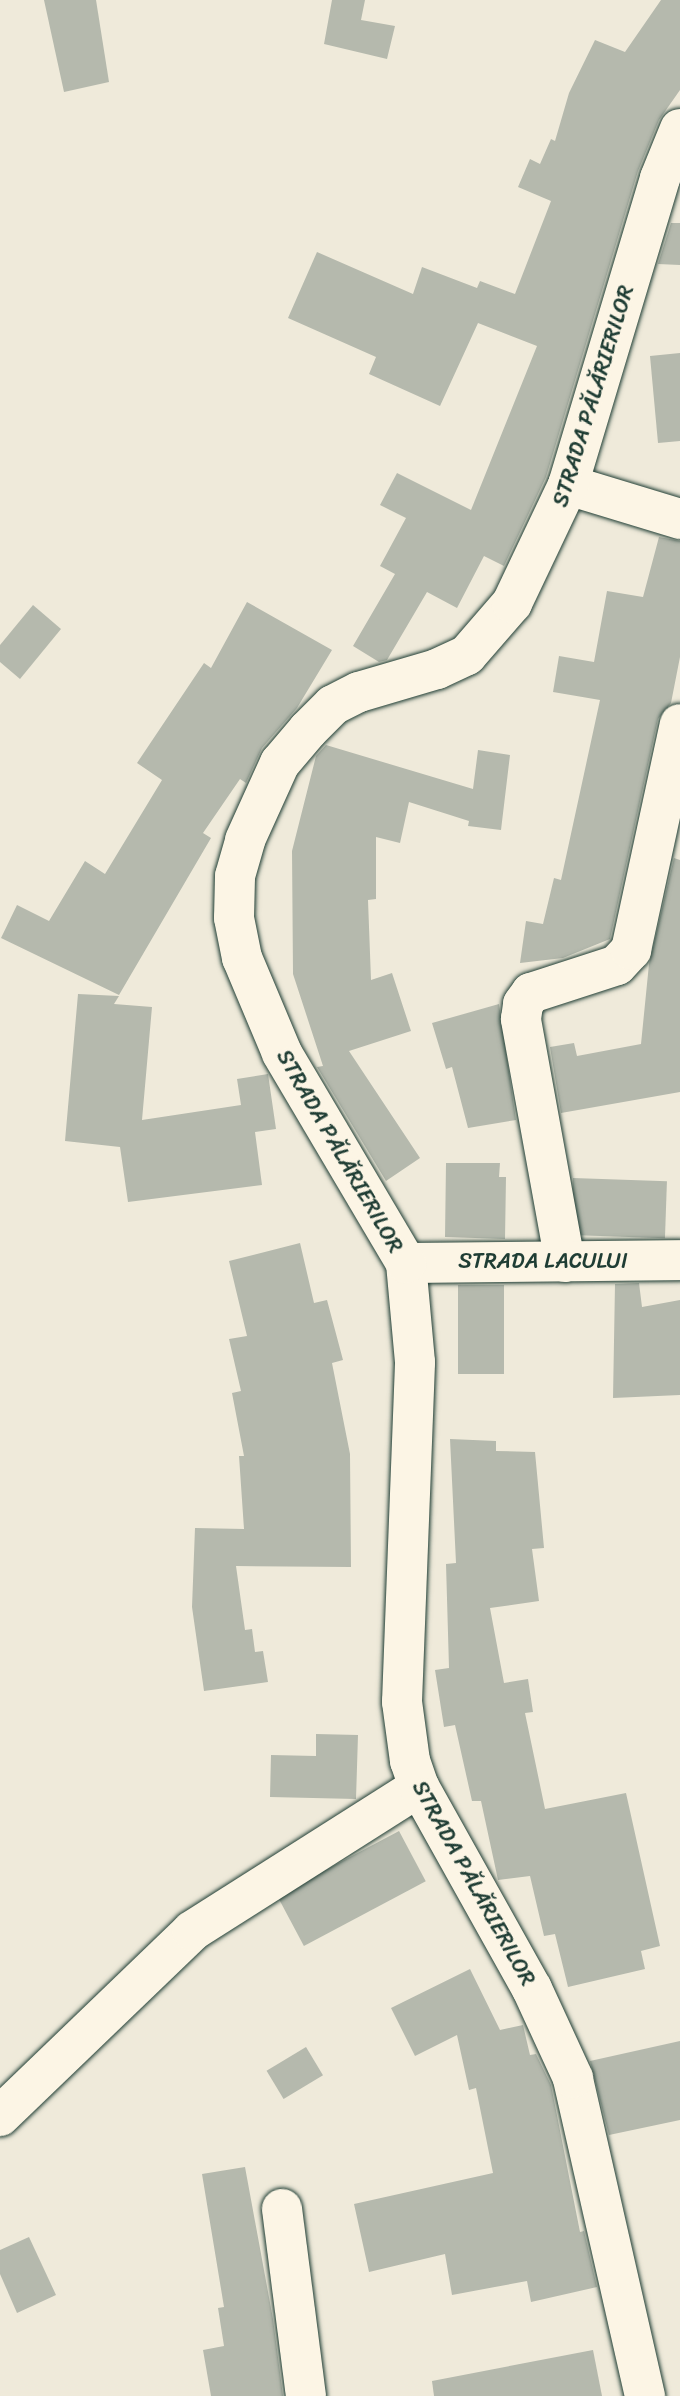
<!DOCTYPE html>
<html>
<head>
<meta charset="utf-8">
<style>
  body { margin:0 }
  #map { position:relative; width:680px; height:2396px; overflow:hidden; background:#efeada; font-family:Sriracha,sans-serif }
  div>[style] { position:absolute }
  .building>* { inset:0; background:#b5b9ad; transform-origin:0 0 }
  .roads { filter:drop-shadow(0 0 2px #1f3d34) drop-shadow(0 0 2px #1f3d34) }
  .minor>* { height:40px; margin:-20px; padding:0 20px; transform-origin:20px; border-radius:20px; background:#fcf5e5 }
  span { translate:-50% -50%; white-space:nowrap; text-align:center; line-height:1.15; -webkit-text-stroke:7px #fcf5e5; paint-order:stroke }
  .street-label { font-size:22px; color:#1f3d34 }
</style>
</head>
<body>
<div id="map">
  <div class="building">
    <div style="clip-path:polygon(44px 0,96px 0,109px 82px,64px 92px)"></div>
    <div style="clip-path:polygon(332px 0,365px 0,361px 20px,395px 26px,387px 59px,324px 44px)"></div>
    <div style="clip-path:polygon(661px 0,680px 0,680px 90px,659px 120px,638px 171px,546px 477px,504px 566px,484px 556px,457px 608px,427px 592px,387px 660px,379px 662px,353px 646px,395px 574px,380px 566px,406px 518px,380px 505px,397px 473px,471px 510px,537px 346px,478px 323px,440px 406px,369px 374px,376px 357px,288px 318px,317px 252px,413px 294px,422px 267px,477px 288px,480px 281px,515px 294px,551px 201px,518px 187px,530px 159px,540px 164px,551px 139px,555px 141px,569px 93px,595px 40px,625px 52px)"></div>
    <div style="clip-path:polygon(671px 223px,680px 223px,680px 265px,658px 264px)"></div>
    <div style="clip-path:polygon(680px 353px,680px 441px,658px 443px,650px 356px)"></div>
    <div style="clip-path:polygon(659px 537px,680px 541px,680px 657px,671px 703px,658px 719px,610px 939px,563px 958px,520px 963px,526px 921px,543px 924px,554px 878px,561px 880px,600px 700px,553px 692px,559px 656px,594px 662px,607px 591px,643px 597px)"></div>
    <div style="clip-path:polygon(247px 602px,332px 650px,297px 708px,262px 748px,246px 783px,240px 779px,203px 833px,211px 838px,119px 995px,1px 938px,17px 905px,49px 921px,85px 861px,105px 874px,162px 780px,137px 763px,204px 663px,211px 668px)"></div>
    <div style="clip-path:polygon(33px 605px,61px 629px,20px 679px,0 662px,0 645px)"></div>
    <div style="clip-path:polygon(326px 745px,473px 789px,478px 750px,510px 755px,501px 830px,468px 826px,469px 821px,409px 802px,400px 843px,376px 837px,376px 899px,368px 900px,371px 980px,392px 973px,411px 1031px,349px 1051px,420px 1158px,386px 1181px,317px 1067px,323px 1066px,293px 974px,292px 851px,316px 756px)"></div>
    <div style="clip-path:polygon(674px 858px,680px 860px,680px 1092px,561px 1113px,550px 1047px,574px 1043px,577px 1056px,641px 1044px,649px 964px)"></div>
    <div style="clip-path:polygon(78px 994px,119px 996px,114px 1004px,152px 1007px,142px 1120px,241px 1105px,237px 1079px,268px 1074px,276px 1129px,255px 1132px,262px 1185px,128px 1202px,120px 1147px,65px 1141px)"></div>
    <div style="clip-path:polygon(499px 1004px,516px 1120px,468px 1128px,452px 1067px,446px 1069px,432px 1023px)"></div>
    <div style="clip-path:polygon(446px 1163px,500px 1163px,499px 1177px,506px 1177px,505px 1239px,445px 1237px)"></div>
    <div style="left:573px;top:1178px;width:94px;height:57px;rotate:2deg"></div>
    <div style="clip-path:polygon(300px 1243px,314px 1303px,327px 1300px,343px 1360px,332px 1363px,350px 1454px,351px 1567px,236px 1566px,245px 1630px,252px 1629px,255px 1652px,263px 1651px,268px 1682px,204px 1691px,192px 1607px,195px 1528px,244px 1529px,239px 1456px,244px 1456px,232px 1393px,241px 1391px,229px 1339px,247px 1336px,229px 1261px)"></div>
    <div style="clip-path:polygon(639px 1283px,642px 1307px,680px 1300px,680px 1395px,613px 1398px,615px 1284px)"></div>
    <div style="left:458px;top:1285px;width:46px;height:89px"></div>
    <div style="clip-path:polygon(450px 1439px,496px 1441px,496px 1451px,535px 1452px,544px 1548px,532px 1549px,539px 1601px,490px 1608px,504px 1683px,528px 1679px,533px 1712px,525px 1713px,545px 1809px,626px 1793px,660px 1946px,641px 1951px,645px 1969px,568px 1987px,555px 1934px,544px 1936px,530px 1876px,498px 1880px,481px 1801px,472px 1801px,455px 1725px,444px 1727px,435px 1670px,449px 1668px,446px 1564px,456px 1563px)"></div>
    <div style="clip-path:polygon(316px 1734px,358px 1735px,356px 1799px,270px 1797px,271px 1755px,316px 1756px)"></div>
    <div style="left:399px;top:1831px;width:57px;height:138px;rotate:62deg"></div>
    <div style="clip-path:polygon(470px 1969px,500px 2030px,523px 2025px,530px 2055px,536px 2054px,551px 2085px,580px 2232px,584px 2231px,597px 2287px,531px 2302px,527px 2281px,452px 2295px,445px 2254px,369px 2272px,354px 2204px,493px 2173px,476px 2088px,469px 2090px,457px 2035px,415px 2056px,391px 2008px)"></div>
    <div style="clip-path:polygon(680px 2041px,680px 2120px,609px 2135px,590px 2061px)"></div>
    <div style="left:306px;top:2047px;width:33px;height:46px;rotate:59deg"></div>
    <div style="clip-path:polygon(245px 2167px,273px 2319px,283px 2396px,211px 2396px,203px 2350px,224px 2346px,218px 2308px,224px 2307px,202px 2174px)"></div>
    <div style="clip-path:polygon(29px 2237px,56px 2295px,17px 2313px,0 2274px,0 2250px)"></div>
    <div style="clip-path:polygon(593px 2350px,602px 2396px,434px 2396px,432px 2381px)"></div>
  </div>
  <div class="roads">
    <div class="minor">
      <div style="left:568px;top:485px;width:117px;rotate:16.9deg"></div>
      <div style="left:565px;top:1262px;width:247px;rotate:-100.3deg"></div>
      <div style="left:521px;top:1019px;width:15px;rotate:-82deg"></div>
      <div style="left:523px;top:1004px;width:14px;rotate:-54deg"></div>
      <div style="left:531px;top:993px;width:90px;rotate:-18deg"></div>
      <div style="left:617px;top:965px;width:21px;rotate:-47deg"></div>
      <div style="left:631px;top:950px;width:231px;rotate:-77.8deg"></div>
      <div style="left:406px;top:1263px;width:274px;rotate:-0.6deg"></div>
      <div style="left:0;top:2116px;width:267px;rotate:-43.9deg"></div>
      <div style="left:192px;top:1931px;width:269px;rotate:-32.4deg"></div>
      <div style="left:282px;top:2209px;width:189px;rotate:82.7deg"></div>
      <div style="left:645px;top:2396px;width:326px;rotate:-102.8deg"></div>
      <div style="left:573px;top:2078px;width:98px;rotate:-114.7deg"></div>
      <div style="left:532px;top:1989px;width:231px;rotate:-119.2deg"></div>
      <div style="left:419px;top:1787px;width:28px;rotate:-109deg"></div>
      <div style="left:410px;top:1761px;width:60px;rotate:-97.7deg"></div>
      <div style="left:402px;top:1702px;width:340px;rotate:-87.8deg"></div>
      <div style="left:415px;top:1362px;width:99px;rotate:-95.2deg"></div>
      <div style="left:406px;top:1263px;width:244px;rotate:-120.6deg"></div>
      <div style="left:282px;top:1053px;width:103px;rotate:-112.8deg"></div>
      <div style="left:242px;top:958px;width:41px;rotate:-101.3deg"></div>
      <div style="left:234px;top:918px;width:42px;rotate:-88.6deg"></div>
      <div style="left:235px;top:876px;width:37px;rotate:-74deg"></div>
      <div style="left:245px;top:840px;width:85px;rotate:-65.6deg"></div>
      <div style="left:280px;top:763px;width:43px;rotate:-49.7deg"></div>
      <div style="left:308px;top:730px;width:35px;rotate:-45deg"></div>
      <div style="left:333px;top:705px;width:29px;rotate:-27deg"></div>
      <div style="left:359px;top:692px;width:81px;rotate:-16.4deg"></div>
      <div style="left:437px;top:669px;width:33px;rotate:-25deg"></div>
      <div style="left:467px;top:655px;width:69px;rotate:-49.1deg"></div>
      <div style="left:512px;top:603px;width:131px;rotate:-64.6deg"></div>
      <div style="left:568px;top:485px;width:320px;rotate:-73.3deg"></div>
      <div style="left:660px;top:178px;width:53px;rotate:-67.8deg"></div>
    </div>
  </div>
  <div class="street-label">
    <span style="left:593px;top:396px;rotate:-73deg">STRADA PĂLĂRIERILOR</span>
    <span style="left:340px;top:1151px;rotate:60deg">STRADA PĂLĂRIERILOR</span>
    <span style="left:543px;top:1261px">STRADA LACULUI</span>
    <span style="left:474px;top:1883px;rotate:61deg">STRADA PĂLĂRIERILOR</span>
  </div>
</div>
</body>
</html>
